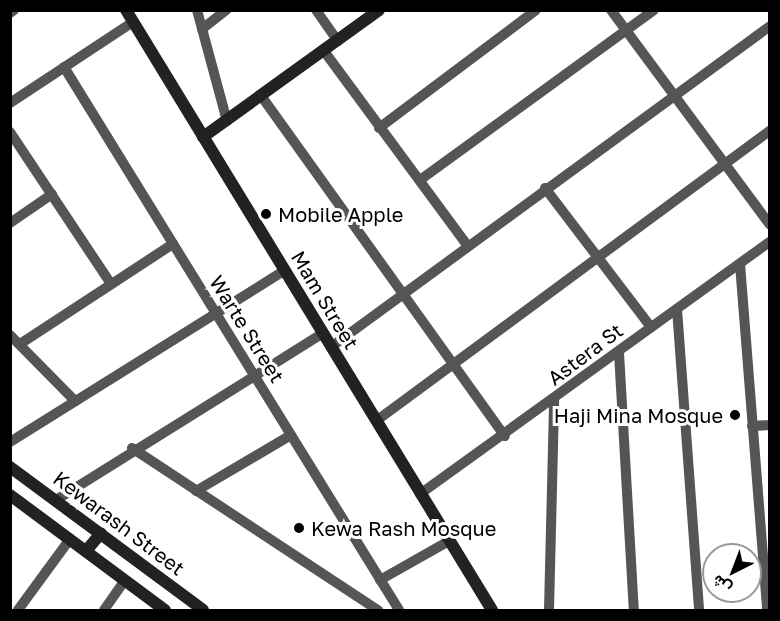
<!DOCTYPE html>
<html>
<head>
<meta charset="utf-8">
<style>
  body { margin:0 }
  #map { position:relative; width:780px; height:621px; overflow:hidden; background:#fff; font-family:"Golos Text",Vazirmatn,sans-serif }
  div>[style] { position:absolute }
  .street>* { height:10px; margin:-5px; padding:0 5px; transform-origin:5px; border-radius:5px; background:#555 }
  .secondary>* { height:12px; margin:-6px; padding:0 6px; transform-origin:6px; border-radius:6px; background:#222 }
  .dots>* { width:16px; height:16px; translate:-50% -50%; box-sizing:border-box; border:3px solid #fff; border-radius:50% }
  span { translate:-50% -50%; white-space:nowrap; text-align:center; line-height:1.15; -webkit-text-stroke:6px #fff; paint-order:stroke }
  .poi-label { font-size:20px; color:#000 }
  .left { translate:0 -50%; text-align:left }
  .right { translate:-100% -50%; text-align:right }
  .street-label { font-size:20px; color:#000 }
  .frame { position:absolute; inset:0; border:12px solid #000; pointer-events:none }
  .north { position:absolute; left:702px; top:543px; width:60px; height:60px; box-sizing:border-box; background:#fff; border:2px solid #999; border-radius:50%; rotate:222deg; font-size:16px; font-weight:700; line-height:24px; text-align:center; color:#000 }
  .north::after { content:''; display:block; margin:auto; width:21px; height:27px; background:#000; clip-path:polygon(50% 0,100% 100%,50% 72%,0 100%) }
</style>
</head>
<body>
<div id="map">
  <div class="street">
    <div style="left:197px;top:10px;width:115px;rotate:74.9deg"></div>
    <div style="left:316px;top:10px;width:38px;rotate:55deg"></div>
    <div style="left:611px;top:10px;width:267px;rotate:53.5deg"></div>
    <div style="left:10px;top:13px;width:5px;rotate:-37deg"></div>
    <div style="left:202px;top:29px;width:31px;rotate:-38deg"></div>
    <div style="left:324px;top:51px;width:241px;rotate:53.6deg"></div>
    <div style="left:64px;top:67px;width:638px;rotate:58.33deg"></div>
    <div style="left:262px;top:97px;width:417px;rotate:54.4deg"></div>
    <div style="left:10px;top:103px;width:147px;rotate:-33.4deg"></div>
    <div style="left:379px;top:128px;width:196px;rotate:-36.9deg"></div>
    <div style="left:10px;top:132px;width:182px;rotate:56.4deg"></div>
    <div style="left:420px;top:180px;width:289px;rotate:-36deg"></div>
    <div style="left:545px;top:188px;width:175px;rotate:52.7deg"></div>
    <div style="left:10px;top:223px;width:51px;rotate:-34.6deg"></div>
    <div style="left:740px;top:264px;width:347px;rotate:85.5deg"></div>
    <div style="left:677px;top:309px;width:302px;rotate:85.8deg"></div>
    <div style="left:10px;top:335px;width:93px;rotate:45.4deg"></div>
    <div style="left:20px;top:344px;width:183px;rotate:-33.2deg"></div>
    <div style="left:331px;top:347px;width:544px;rotate:-36.17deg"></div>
    <div style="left:619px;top:353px;width:257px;rotate:86.7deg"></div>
    <div style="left:376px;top:421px;width:490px;rotate:-36.4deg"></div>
    <div style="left:752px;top:426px;width:18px;rotate:-3deg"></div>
    <div style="left:10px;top:442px;width:323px;rotate:-32deg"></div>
    <div style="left:132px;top:448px;width:295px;rotate:33.4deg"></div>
    <div style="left:196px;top:491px;width:110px;rotate:-30.5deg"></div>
    <div style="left:420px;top:494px;width:431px;rotate:-35.8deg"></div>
    <div style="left:56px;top:500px;width:315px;rotate:-32deg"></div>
    <div style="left:380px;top:580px;width:79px;rotate:-29.5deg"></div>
    <div style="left:18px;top:610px;width:88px;rotate:-53.8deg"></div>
    <div style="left:104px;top:610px;width:35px;rotate:-55deg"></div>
    <div style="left:549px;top:610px;width:210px;rotate:-88.6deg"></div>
  </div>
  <div class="secondary">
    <div style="left:126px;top:10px;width:703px;rotate:58.62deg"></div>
    <div style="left:203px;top:137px;width:217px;rotate:-35.8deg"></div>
    <div style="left:10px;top:467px;width:240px;rotate:36.5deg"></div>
    <div style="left:10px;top:495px;width:193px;rotate:36.6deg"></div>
    <div style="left:86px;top:551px;width:23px;rotate:-50deg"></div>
  </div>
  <div class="dots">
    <div style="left:266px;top:214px;background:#000"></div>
    <div style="left:735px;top:415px;background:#000"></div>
    <div style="left:299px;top:528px;background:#000"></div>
  </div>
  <div class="poi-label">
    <span class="left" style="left:278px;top:214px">Mobile Apple</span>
    <span class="right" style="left:723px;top:415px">Haji Mina Mosque</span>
    <span class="left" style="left:311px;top:528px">Kewa Rash Mosque</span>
  </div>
  <div class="street-label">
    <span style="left:325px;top:300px;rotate:59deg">Mam Street</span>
    <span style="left:247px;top:329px;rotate:58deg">Warte Street</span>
    <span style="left:585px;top:354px;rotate:-37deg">Astera St</span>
    <span style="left:119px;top:523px;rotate:37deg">Kewarash Street</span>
  </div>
  <div class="frame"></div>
  <div class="north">ش</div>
</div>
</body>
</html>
